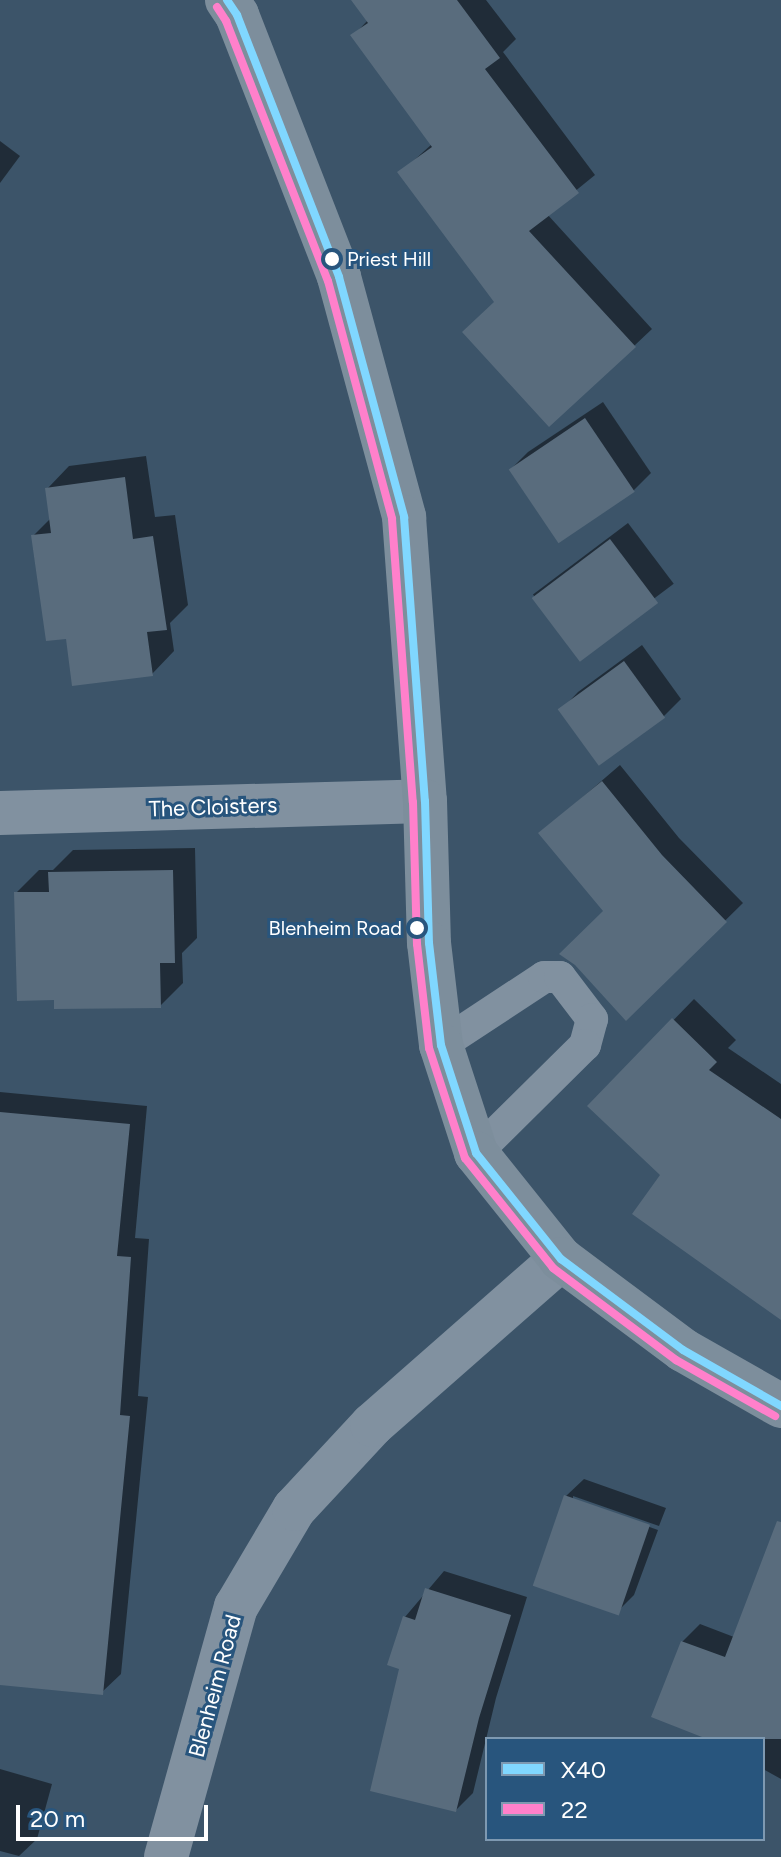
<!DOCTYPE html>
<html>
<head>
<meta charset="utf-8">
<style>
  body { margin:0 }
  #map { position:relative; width:781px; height:1857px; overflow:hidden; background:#3c5469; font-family:Figtree,sans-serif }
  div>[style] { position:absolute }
  .shadow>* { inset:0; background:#0007; transform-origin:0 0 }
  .building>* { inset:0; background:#596c7d; transform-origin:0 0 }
  .lane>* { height:32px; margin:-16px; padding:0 16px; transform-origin:16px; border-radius:16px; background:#8191a0 }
  .street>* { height:44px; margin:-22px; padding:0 22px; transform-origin:22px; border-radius:22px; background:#8191a0 }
  .secondary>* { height:44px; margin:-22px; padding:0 22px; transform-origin:22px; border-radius:22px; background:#7d8e9c }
  .bus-1>* { height:8px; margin:-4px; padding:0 4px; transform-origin:4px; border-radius:4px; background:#80d7ff }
  .bus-2>* { height:8px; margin:-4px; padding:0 4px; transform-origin:4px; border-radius:4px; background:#ff80cb }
  .dots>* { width:22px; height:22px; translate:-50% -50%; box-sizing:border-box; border:4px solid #28557d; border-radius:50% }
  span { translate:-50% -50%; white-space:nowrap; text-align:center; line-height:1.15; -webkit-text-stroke:6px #28557d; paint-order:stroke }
  .bus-label { font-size:20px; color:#fff }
  .left { translate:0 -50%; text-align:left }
  .right { translate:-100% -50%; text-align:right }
  .street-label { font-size:22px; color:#fff }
  .legend { position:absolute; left:485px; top:1737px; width:280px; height:104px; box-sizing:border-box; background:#28557d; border:2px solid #7e99b1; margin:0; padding:10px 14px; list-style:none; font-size:24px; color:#fff }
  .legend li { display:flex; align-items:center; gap:16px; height:40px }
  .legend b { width:40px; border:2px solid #7e99b1 }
  .scale { position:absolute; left:16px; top:1805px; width:192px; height:36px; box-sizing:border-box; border:4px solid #fff; border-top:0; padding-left:10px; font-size:24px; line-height:28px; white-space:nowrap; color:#fff; -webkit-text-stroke:6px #28557d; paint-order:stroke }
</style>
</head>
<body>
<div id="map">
  <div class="shadow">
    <div style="clip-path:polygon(353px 0,486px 0,516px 39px,503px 52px,595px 175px,547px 214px,652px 329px,634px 346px,400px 173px,432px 144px,353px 36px,368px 20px)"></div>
    <div style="clip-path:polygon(0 141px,20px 156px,0 183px)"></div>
    <div style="clip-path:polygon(603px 402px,651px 473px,633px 491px,510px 470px,528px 452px)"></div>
    <div style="clip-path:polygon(146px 456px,155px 517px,175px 515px,188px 605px,170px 623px,174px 651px,152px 674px,68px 636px,33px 536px,51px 518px,47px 489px,69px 466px)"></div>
    <div style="left:628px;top:523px;width:76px;height:119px;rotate:53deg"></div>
    <div style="clip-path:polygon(642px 645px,681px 699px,664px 716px,600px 762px,561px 710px,578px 692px)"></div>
    <div style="clip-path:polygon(620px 765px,679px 838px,743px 903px,626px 1018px,606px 911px,541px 833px)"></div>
    <div style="clip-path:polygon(195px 848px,197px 938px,182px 953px,183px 983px,160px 1006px,56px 997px,16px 893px,39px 870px,53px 870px,73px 850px)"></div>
    <div style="clip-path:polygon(694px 999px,736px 1040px,728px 1048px,781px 1084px,781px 1314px,663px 1175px,590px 1106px)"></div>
    <div style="clip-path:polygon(0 1092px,147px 1106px,135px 1238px,149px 1239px,138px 1396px,148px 1397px,121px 1674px,102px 1692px,0 1683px)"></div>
    <div style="clip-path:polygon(584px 1479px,666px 1508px,659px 1526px,573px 1496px,573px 1500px,658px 1530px,634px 1595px,616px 1613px,566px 1496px)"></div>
    <div style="clip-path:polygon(444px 1571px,527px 1597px,496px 1698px,473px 1793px,456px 1810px,402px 1668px,390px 1664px,405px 1617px)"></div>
    <div style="clip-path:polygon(781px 1597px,781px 1779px,763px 1769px,763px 1739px,713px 1739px,682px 1642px,700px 1624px,734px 1637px)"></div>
    <div style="clip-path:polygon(0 1769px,52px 1784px,37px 1839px,19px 1856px,0 1851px)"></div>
  </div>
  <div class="building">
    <div style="clip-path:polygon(351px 0,457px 0,500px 58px,485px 69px,579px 193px,529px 231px,636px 347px,549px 427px,462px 332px,494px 302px,397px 172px,432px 147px,350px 35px,368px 23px)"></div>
    <div style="left:585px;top:418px;width:89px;height:92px;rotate:56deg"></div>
    <div style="clip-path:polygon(125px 477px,133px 539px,153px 536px,167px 630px,147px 632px,153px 676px,72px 686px,66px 639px,46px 641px,31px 535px,51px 533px,45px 488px)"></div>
    <div style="left:610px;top:539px;width:80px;height:98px;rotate:53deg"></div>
    <div style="left:624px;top:661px;width:70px;height:82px;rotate:54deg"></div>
    <div style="clip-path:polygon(602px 781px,662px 855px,727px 922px,626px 1021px,575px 965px,559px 954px,603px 911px,538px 833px)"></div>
    <div style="clip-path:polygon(173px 870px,175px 963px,160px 963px,161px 1008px,54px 1009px,54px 1000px,17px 1001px,14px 892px,49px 892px,48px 872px)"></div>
    <div style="clip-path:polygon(672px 1018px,717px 1062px,709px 1070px,781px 1119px,781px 1320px,632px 1214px,660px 1175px,587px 1106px)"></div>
    <div style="clip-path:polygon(0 1112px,130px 1124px,117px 1256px,131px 1257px,120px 1415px,130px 1416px,103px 1695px,0 1685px)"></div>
    <div style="left:564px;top:1495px;width:91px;height:96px;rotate:19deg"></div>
    <div style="clip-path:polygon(777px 1521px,781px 1522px,781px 1739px,707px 1739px,651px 1717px,681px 1641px,725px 1657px)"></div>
    <div style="clip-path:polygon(425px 1588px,511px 1615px,479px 1718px,456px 1812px,370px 1791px,399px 1669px,387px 1665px,403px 1616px,415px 1620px)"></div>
  </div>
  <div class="lane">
    <div style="left:441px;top:1045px;width:123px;rotate:-33.4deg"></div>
    <div style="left:544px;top:977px;width:16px"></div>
    <div style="left:560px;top:977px;width:53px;rotate:52.7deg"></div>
    <div style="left:592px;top:1019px;width:27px;rotate:105deg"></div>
    <div style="left:585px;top:1045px;width:153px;rotate:135.3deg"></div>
  </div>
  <div class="street">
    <div style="left:0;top:813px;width:425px;rotate:-1.6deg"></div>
    <div style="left:166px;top:1857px;width:260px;rotate:-74.4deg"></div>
    <div style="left:236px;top:1607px;width:114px;rotate:-59.4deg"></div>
    <div style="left:294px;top:1509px;width:115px;rotate:-47.1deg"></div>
    <div style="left:372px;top:1425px;width:252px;rotate:-41.3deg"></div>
  </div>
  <div class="secondary">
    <div style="left:227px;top:0;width:18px;rotate:56deg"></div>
    <div style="left:237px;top:15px;width:281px;rotate:68.7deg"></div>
    <div style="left:339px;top:277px;width:249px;rotate:74.8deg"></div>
    <div style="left:404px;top:517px;width:285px;rotate:85.8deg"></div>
    <div style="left:425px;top:801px;width:142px;rotate:88.4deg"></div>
    <div style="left:429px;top:943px;width:103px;rotate:83.3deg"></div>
    <div style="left:441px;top:1045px;width:114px;rotate:72deg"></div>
    <div style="left:476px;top:1153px;width:136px;rotate:51.3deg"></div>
    <div style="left:561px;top:1259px;width:152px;rotate:36.7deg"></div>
    <div style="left:683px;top:1350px;width:113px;rotate:29.7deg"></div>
  </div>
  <div class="bus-1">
    <div style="left:227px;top:0;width:18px;rotate:56deg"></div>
    <div style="left:237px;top:15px;width:281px;rotate:68.7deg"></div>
    <div style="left:339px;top:277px;width:249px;rotate:74.8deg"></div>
    <div style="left:404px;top:517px;width:285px;rotate:85.8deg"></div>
    <div style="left:425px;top:801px;width:142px;rotate:88.4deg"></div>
    <div style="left:429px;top:943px;width:103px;rotate:83.3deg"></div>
    <div style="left:441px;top:1045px;width:114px;rotate:72deg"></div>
    <div style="left:476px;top:1153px;width:136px;rotate:51.3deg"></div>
    <div style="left:561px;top:1259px;width:152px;rotate:36.7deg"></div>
    <div style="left:683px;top:1350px;width:113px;rotate:29.7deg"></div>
  </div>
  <div class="bus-2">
    <div style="left:217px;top:7px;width:17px;rotate:57deg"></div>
    <div style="left:226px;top:21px;width:279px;rotate:68.6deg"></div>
    <div style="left:328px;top:281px;width:246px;rotate:74.9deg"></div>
    <div style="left:392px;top:519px;width:284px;rotate:85.8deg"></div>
    <div style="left:413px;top:802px;width:142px;rotate:88.4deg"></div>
    <div style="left:417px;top:944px;width:105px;rotate:83.4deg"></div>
    <div style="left:429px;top:1048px;width:116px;rotate:71.9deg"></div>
    <div style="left:465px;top:1158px;width:141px;rotate:51.3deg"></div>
    <div style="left:553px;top:1268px;width:154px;rotate:36.8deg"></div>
    <div style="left:676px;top:1360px;width:114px;rotate:29.5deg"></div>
  </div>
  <div class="dots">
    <div style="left:332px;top:259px;background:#fff"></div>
    <div style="left:417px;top:928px;background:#fff"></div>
  </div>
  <div class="bus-label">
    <span class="left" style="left:347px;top:259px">Priest Hill</span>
    <span class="right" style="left:402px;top:928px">Blenheim Road</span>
  </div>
  <div class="street-label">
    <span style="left:213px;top:807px;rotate:-2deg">The Cloisters</span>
    <span style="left:215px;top:1686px;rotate:-75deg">Blenheim Road</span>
  </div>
  <ul class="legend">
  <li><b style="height:10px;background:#80d7ff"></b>X40</li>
  <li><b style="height:10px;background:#ff80cb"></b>22</li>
  </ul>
  <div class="scale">20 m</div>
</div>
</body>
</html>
